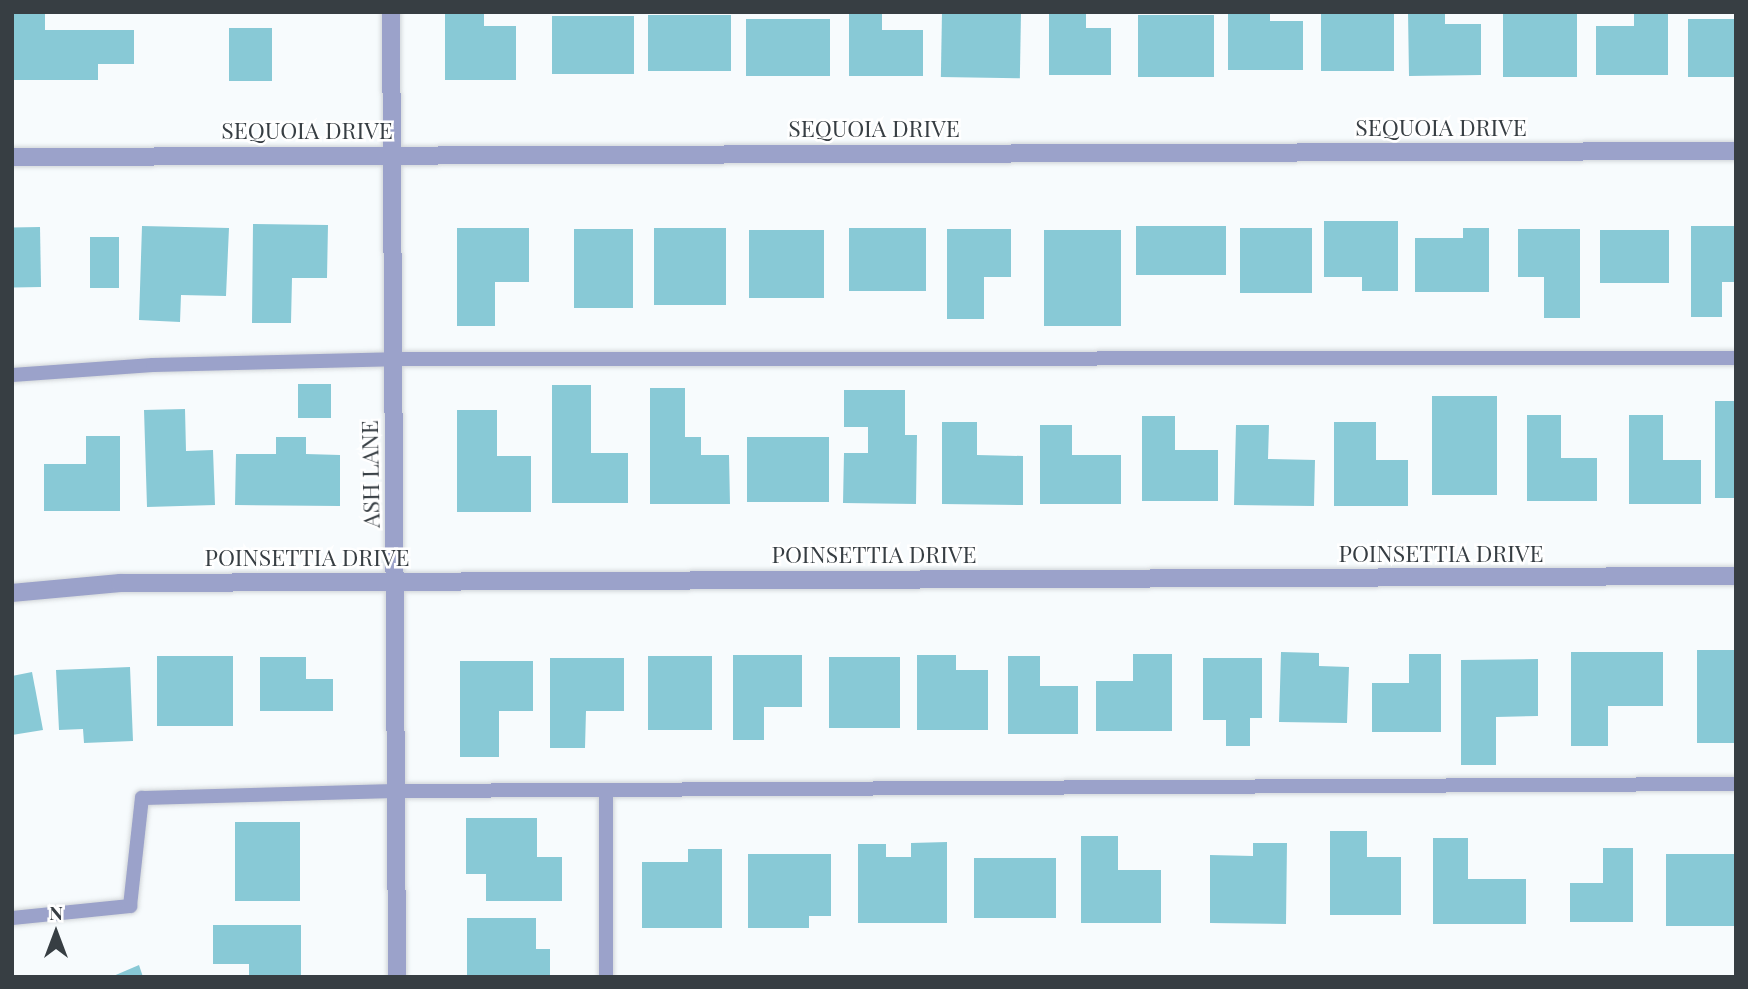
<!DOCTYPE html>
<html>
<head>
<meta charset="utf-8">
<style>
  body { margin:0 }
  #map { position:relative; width:1748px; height:989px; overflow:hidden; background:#f7fbfd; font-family:"Playfair Display",serif }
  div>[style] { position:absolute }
  .building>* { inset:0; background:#88c9d6; transform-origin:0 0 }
  .roads { filter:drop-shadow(0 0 2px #d1d5d8) drop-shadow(0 0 2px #d1d5d8) }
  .lane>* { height:14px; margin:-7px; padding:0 7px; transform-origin:7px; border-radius:7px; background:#9ba2ca }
  .street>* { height:18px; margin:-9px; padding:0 9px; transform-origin:9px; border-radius:9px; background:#9ba2ca }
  span { translate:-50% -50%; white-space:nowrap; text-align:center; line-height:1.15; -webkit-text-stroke:5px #fff; paint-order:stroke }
  .street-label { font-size:23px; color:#373e43 }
  .frame { position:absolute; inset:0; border:14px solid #373e43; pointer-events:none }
  .north { position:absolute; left:21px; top:898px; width:70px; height:70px; -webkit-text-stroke:5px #fff; paint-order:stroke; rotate:0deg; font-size:19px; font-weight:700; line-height:28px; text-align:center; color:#373e43 }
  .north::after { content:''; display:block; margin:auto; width:24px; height:32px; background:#373e43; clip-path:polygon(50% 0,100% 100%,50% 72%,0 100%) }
</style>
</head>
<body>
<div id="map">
  <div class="building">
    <div style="clip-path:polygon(12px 12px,45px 12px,45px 30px,134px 30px,134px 64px,98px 64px,98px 80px,12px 80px)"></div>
    <div style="clip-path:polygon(445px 12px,484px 12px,484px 26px,516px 26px,516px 80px,445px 80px)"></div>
    <div style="clip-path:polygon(849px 12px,882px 12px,882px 30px,923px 30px,923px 76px,849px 76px)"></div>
    <div style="left:942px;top:12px;width:79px;height:65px;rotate:1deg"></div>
    <div style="clip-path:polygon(1049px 12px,1086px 12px,1086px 28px,1111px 28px,1111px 75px,1049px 75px)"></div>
    <div style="clip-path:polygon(1228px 12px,1270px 12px,1270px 21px,1303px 21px,1303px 70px,1228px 70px)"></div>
    <div style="clip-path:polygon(1408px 12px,1445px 12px,1445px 24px,1481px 24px,1481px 75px,1409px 76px)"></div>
    <div style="clip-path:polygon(1634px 12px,1668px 12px,1668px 75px,1596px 75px,1596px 26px,1634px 26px)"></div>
    <div style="left:1321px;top:13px;width:73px;height:58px"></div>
    <div style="left:1503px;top:13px;width:74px;height:64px"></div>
    <div style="left:648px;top:15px;width:83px;height:56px"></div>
    <div style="left:1138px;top:15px;width:76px;height:62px"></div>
    <div style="left:552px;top:16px;width:82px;height:58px"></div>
    <div style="left:746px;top:19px;width:84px;height:57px"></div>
    <div style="left:1688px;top:19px;width:48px;height:58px"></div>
    <div style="left:229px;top:28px;width:43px;height:53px"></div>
    <div style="clip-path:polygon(1324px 221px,1398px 221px,1398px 291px,1362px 291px,1362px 277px,1324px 277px)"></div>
    <div style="clip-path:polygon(253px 224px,328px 225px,327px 278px,292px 278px,291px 323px,252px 323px)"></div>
    <div style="clip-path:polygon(142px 226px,229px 228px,226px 296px,181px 295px,180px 322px,139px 320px)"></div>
    <div style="left:1136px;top:226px;width:90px;height:49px"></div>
    <div style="clip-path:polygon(1691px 226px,1736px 226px,1736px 282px,1722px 282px,1722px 317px,1691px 317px)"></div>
    <div style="left:40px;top:227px;width:60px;height:28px;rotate:89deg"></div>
    <div style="clip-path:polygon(457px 228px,529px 228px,529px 282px,495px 282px,495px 326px,457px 326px)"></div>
    <div style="left:654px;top:228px;width:72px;height:77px"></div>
    <div style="left:849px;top:228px;width:77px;height:63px"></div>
    <div style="left:1240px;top:228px;width:72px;height:65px"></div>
    <div style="clip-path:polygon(1463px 228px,1489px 228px,1489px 292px,1415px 292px,1415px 238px,1463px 238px)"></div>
    <div style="left:574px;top:229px;width:59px;height:79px"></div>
    <div style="clip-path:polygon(947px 229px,1011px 229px,1011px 277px,984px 277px,984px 319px,947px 319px)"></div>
    <div style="clip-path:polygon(1518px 229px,1580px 229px,1580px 318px,1544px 318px,1544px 277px,1518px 277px)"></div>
    <div style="left:749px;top:230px;width:75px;height:68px"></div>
    <div style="left:1044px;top:230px;width:77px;height:96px"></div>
    <div style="left:1600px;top:230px;width:69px;height:53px"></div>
    <div style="left:90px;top:237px;width:29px;height:51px"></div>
    <div style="left:298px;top:384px;width:33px;height:34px"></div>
    <div style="clip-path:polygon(552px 385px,591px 385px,591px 453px,628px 453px,628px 503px,552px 503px)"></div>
    <div style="clip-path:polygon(650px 388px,685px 388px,685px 437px,701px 437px,701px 455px,729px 455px,730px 504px,650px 504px)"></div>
    <div style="clip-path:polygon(844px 390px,905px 390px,905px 435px,917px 435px,916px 504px,843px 503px,844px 453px,868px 453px,868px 427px,844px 427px)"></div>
    <div style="left:1432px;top:396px;width:65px;height:99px"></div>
    <div style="left:1715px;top:401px;width:21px;height:97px"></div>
    <div style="clip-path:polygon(185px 409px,186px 451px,213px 450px,215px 505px,147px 507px,144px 410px)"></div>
    <div style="clip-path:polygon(457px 410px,497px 410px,497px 456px,531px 456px,531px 512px,457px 512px)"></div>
    <div style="clip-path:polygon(1527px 415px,1561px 415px,1561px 458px,1597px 458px,1597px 501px,1527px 501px)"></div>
    <div style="clip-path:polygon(1629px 415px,1663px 415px,1663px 460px,1701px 460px,1701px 504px,1629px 504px)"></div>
    <div style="clip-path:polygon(1142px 416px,1175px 416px,1175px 450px,1218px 450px,1218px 501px,1142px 501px)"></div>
    <div style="clip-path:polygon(942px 422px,977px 422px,977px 455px,1023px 456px,1023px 505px,942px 504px)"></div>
    <div style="clip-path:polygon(1334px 422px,1376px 422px,1376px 460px,1408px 460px,1408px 506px,1334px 506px)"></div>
    <div style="clip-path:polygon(1040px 425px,1072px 425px,1072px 455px,1121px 455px,1121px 504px,1040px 504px)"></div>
    <div style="clip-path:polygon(1236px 425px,1269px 425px,1268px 459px,1315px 460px,1314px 506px,1234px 505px)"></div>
    <div style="clip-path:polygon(86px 436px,120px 436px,120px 511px,44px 511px,44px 464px,86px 464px)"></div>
    <div style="clip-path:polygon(276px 437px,306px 437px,306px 454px,340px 455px,340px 506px,235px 505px,236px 454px,276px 454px)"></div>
    <div style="left:747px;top:437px;width:82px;height:65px"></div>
    <div style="left:1697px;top:650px;width:39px;height:93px"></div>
    <div style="clip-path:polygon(1281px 652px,1319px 653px,1319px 666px,1349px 667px,1347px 723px,1279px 722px)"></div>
    <div style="clip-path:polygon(1571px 652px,1663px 652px,1663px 706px,1608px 706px,1608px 746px,1571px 746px)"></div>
    <div style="clip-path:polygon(1133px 654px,1172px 654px,1172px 731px,1096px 731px,1096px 681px,1133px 681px)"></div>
    <div style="clip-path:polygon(1409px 654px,1441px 654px,1441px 732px,1372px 732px,1372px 683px,1409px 683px)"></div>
    <div style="clip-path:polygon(733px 655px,802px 655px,802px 707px,764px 707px,764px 740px,733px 740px)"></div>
    <div style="clip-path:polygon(917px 655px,956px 655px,956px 670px,988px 670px,988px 730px,917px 730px)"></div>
    <div style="left:157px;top:656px;width:76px;height:70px"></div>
    <div style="left:648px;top:656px;width:64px;height:74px"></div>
    <div style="clip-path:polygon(1008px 656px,1040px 656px,1040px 686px,1078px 686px,1078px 734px,1008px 734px)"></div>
    <div style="clip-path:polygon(260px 657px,306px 657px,306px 679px,333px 679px,333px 711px,260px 711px)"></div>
    <div style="left:829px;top:657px;width:71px;height:71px"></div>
    <div style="clip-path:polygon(550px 658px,624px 658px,624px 711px,586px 711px,585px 748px,550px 748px)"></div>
    <div style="clip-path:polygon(1203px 658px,1262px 658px,1262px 718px,1250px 718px,1250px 746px,1226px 746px,1226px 720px,1203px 720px)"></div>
    <div style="clip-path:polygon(1538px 659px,1538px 716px,1496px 717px,1496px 765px,1461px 765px,1461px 660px)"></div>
    <div style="clip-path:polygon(460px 661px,533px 661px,533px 711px,499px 711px,499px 757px,460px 757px)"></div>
    <div style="clip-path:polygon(130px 667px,133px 741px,84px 743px,83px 729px,59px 730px,56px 670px)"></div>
    <div style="clip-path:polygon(32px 672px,43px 730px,12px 735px,12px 676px)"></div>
    <div style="clip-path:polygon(466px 818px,537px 818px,537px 857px,562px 857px,562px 901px,486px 901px,486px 874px,466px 874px)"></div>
    <div style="left:235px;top:822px;width:65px;height:79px"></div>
    <div style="clip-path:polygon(1330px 831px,1367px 831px,1367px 857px,1401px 857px,1401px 915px,1330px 915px)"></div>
    <div style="clip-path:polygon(1081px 836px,1118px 836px,1118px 870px,1161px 870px,1161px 923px,1081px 923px)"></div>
    <div style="clip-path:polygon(1433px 838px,1468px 838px,1468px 879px,1526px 879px,1526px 924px,1433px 924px)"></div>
    <div style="clip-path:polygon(947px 842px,947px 923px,858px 923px,858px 844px,886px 844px,886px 857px,911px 857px,911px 843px)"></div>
    <div style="clip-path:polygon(1253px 843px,1287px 843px,1286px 924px,1210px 923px,1210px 855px,1253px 856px)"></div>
    <div style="clip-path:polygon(1603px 848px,1633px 848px,1633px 922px,1570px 922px,1570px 883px,1603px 883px)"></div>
    <div style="clip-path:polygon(688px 849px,722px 849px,722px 928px,642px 928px,642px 862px,688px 862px)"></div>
    <div style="clip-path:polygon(748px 854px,831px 854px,831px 916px,809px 916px,809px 928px,748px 928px)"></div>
    <div style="left:1666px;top:854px;width:70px;height:72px"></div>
    <div style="left:974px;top:858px;width:82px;height:60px"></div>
    <div style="clip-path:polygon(467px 918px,536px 918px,536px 949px,550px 949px,550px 977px,467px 977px)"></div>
    <div style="clip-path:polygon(213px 925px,301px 925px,301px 977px,249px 977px,249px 964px,213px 964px)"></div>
    <div style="clip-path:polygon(139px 965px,143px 977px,111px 977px)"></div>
  </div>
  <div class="roads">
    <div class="lane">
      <div style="left:12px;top:375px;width:141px;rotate:-4.1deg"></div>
      <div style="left:153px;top:365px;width:240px;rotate:-1.4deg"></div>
      <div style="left:393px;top:359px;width:1343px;rotate:-0.04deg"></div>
      <div style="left:606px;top:790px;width:187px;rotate:90deg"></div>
      <div style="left:12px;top:918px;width:119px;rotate:-5.8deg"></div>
      <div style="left:130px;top:906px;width:109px;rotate:-83.7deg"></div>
      <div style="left:142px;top:798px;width:254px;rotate:-1.6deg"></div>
      <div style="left:396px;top:791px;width:1340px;rotate:-0.3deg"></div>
    </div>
    <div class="street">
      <div style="left:391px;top:12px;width:965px;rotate:89.64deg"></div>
      <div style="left:12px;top:157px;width:1724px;rotate:-0.2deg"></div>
      <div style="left:12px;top:593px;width:108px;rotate:-5.3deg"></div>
      <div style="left:120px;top:583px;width:1616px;rotate:-0.25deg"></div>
    </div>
  </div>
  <div class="street-label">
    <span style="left:1441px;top:127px">SEQUOIA DRIVE</span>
    <span style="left:874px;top:128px">SEQUOIA DRIVE</span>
    <span style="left:307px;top:130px">SEQUOIA DRIVE</span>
    <span style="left:370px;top:474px;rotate:-91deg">ASH LANE</span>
    <span style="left:1441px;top:553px">POINSETTIA DRIVE</span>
    <span style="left:874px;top:554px">POINSETTIA DRIVE</span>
    <span style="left:307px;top:557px">POINSETTIA DRIVE</span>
  </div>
  <div class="frame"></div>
  <div class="north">N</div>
</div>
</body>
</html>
